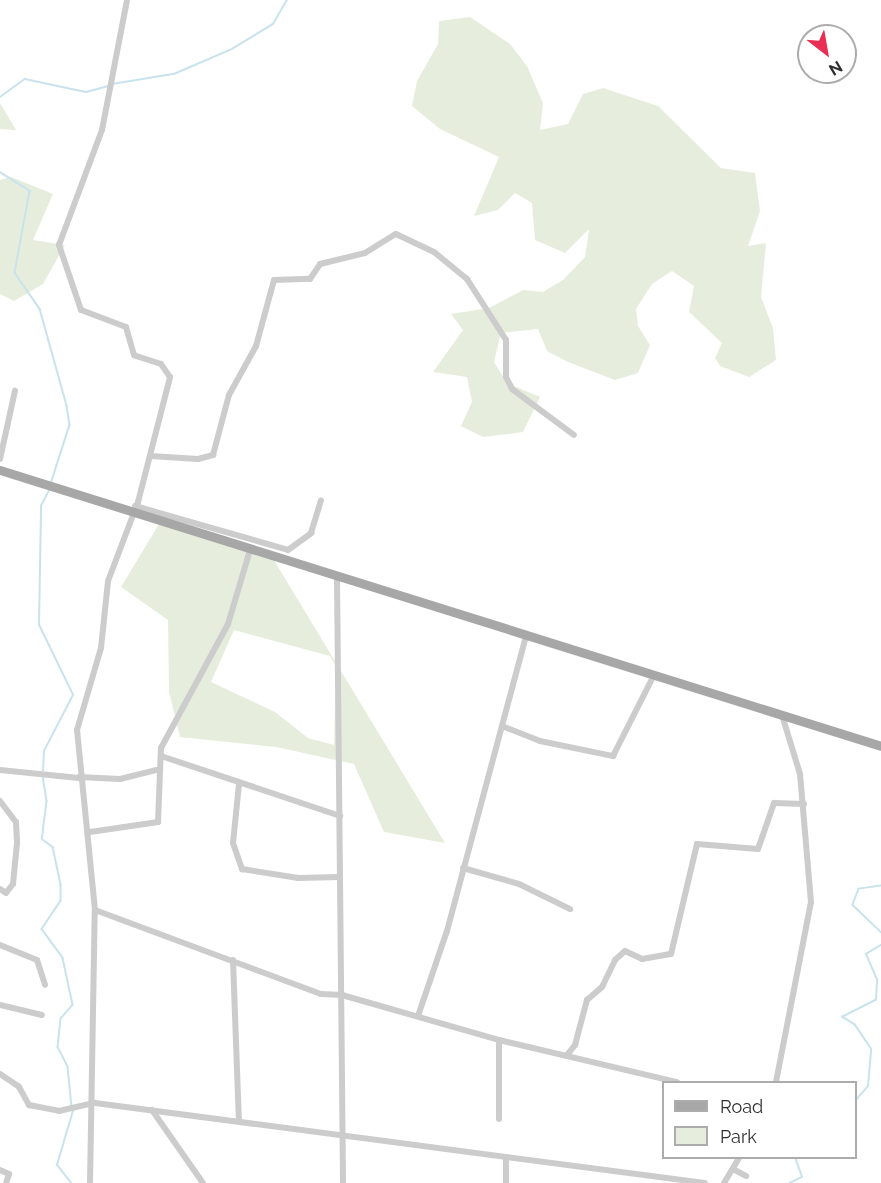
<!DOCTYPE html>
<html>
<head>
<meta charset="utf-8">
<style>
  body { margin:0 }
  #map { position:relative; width:881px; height:1183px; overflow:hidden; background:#fff; font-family:Raleway,sans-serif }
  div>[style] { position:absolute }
  .green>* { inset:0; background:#e7eddc }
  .stream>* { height:1.5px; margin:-0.75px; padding:0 0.75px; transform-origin:0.75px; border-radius:0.75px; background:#c8e3ed }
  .street>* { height:6px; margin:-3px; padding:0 3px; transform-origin:3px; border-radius:3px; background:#ccc }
  .primary>* { height:9px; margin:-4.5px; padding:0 4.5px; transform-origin:4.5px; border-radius:4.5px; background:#a7a7a7 }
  span { translate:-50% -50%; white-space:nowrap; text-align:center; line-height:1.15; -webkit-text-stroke:6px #fff; paint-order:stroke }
  .legend { position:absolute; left:662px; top:1081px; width:195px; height:78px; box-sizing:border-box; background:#fff; border:2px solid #acacac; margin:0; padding:8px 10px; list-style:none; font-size:18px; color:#2f2f2f }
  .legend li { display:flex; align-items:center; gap:12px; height:30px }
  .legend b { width:30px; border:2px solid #acacac }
  .north { position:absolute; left:797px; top:24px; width:60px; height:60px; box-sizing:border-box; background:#fff; border:2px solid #acacac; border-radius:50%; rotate:149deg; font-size:16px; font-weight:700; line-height:24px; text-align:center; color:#2f2f2f }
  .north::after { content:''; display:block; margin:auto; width:21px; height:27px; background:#ea2d52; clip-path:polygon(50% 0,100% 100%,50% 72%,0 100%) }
</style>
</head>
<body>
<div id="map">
  <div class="green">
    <div style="clip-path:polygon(470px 17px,510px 44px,527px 66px,543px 103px,540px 130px,568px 124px,583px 94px,603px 88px,658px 106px,721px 168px,755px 173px,760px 211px,748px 246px,766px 243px,761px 297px,773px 328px,776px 360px,749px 377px,720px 366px,715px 358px,722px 343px,689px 312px,694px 286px,672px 271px,652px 284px,636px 309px,638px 326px,650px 345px,638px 373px,615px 380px,568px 362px,547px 351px,538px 329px,501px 333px,494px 362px,507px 383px,540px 397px,523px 432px,483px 437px,461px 426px,472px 402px,467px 377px,433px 372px,463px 330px,451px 314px,489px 308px,523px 290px,543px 292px,563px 280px,585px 257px,589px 229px,565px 253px,535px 240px,532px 203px,515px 193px,498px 210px,474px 216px,499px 157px,440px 129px,412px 106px,417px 81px,438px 44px,439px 21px)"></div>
    <div style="clip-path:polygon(0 103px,16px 130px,0 129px)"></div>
    <div style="clip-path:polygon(11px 177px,53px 194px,33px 240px,65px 245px,43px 284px,14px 301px,0 294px,0 180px)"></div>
    <div style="clip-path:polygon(evenodd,162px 519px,269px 552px,445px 843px,384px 832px,354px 764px,276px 747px,180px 737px,169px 692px,168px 620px,121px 587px,162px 519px,234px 630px,330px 656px,336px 666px,334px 745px,308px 738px,275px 712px,211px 682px,234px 630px)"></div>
  </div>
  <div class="stream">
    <div style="left:112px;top:84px;width:63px;rotate:-9.2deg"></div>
    <div style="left:174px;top:74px;width:63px;rotate:-23.3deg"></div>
    <div style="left:232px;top:49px;width:48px;rotate:-31.4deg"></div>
    <div style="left:273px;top:24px;width:28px;rotate:-60deg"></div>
    <div style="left:0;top:97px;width:31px;rotate:-36deg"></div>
    <div style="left:25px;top:79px;width:62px;rotate:12deg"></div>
    <div style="left:86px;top:92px;width:23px;rotate:-15deg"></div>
    <div style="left:0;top:172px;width:36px;rotate:32deg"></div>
    <div style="left:30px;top:191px;width:83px;rotate:100.4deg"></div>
    <div style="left:15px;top:273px;width:44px;rotate:55.2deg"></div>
    <div style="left:40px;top:309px;width:101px;rotate:74.4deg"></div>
    <div style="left:67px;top:406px;width:19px;rotate:81deg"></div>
    <div style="left:70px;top:425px;width:59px;rotate:107.8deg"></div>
    <div style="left:43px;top:771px;width:20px;rotate:-87deg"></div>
    <div style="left:44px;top:751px;width:63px;rotate:-62.6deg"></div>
    <div style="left:73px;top:695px;width:78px;rotate:-115.9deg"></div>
    <div style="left:39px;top:625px;width:119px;rotate:-89deg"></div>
    <div style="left:41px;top:506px;width:18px;rotate:-63deg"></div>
    <div style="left:43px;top:776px;width:25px;rotate:81deg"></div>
    <div style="left:47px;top:801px;width:38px;rotate:97deg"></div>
    <div style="left:42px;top:839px;width:14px;rotate:36deg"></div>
    <div style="left:53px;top:847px;width:39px;rotate:78deg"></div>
    <div style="left:61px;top:885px;width:16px;rotate:90deg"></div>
    <div style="left:61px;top:901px;width:34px;rotate:124deg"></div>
    <div style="left:42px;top:929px;width:36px;rotate:54deg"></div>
    <div style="left:63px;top:958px;width:48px;rotate:78deg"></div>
    <div style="left:73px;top:1005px;width:18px;rotate:131deg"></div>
    <div style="left:61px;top:1019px;width:28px;rotate:96deg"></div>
    <div style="left:58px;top:1047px;width:22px;rotate:63deg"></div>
    <div style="left:68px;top:1067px;width:40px;rotate:84.3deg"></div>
    <div style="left:881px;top:886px;width:22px;rotate:172deg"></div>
    <div style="left:859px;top:889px;width:17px;rotate:111deg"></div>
    <div style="left:853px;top:905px;width:39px;rotate:44deg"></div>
    <div style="left:856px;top:1100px;width:18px;rotate:-49deg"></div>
    <div style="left:868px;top:1086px;width:37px;rotate:-85deg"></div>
    <div style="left:871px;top:1049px;width:29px;rotate:-124deg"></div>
    <div style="left:855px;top:1025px;width:15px;rotate:-148deg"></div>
    <div style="left:842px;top:1017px;width:38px;rotate:-27deg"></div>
    <div style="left:876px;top:1000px;width:20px;rotate:-87deg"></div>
    <div style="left:877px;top:980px;width:28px;rotate:-113deg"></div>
    <div style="left:866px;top:954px;width:17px;rotate:-31deg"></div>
    <div style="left:71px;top:1183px;width:23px;rotate:-128deg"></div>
    <div style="left:57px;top:1165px;width:56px;rotate:-73.5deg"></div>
    <div style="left:790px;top:1183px;width:13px;rotate:-27deg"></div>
    <div style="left:802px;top:1177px;width:20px;rotate:-110deg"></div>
  </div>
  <div class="street">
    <div style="left:150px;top:456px;width:48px;rotate:3.6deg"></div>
    <div style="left:198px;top:459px;width:16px;rotate:-15deg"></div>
    <div style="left:213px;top:455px;width:62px;rotate:-75.1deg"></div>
    <div style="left:229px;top:395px;width:56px;rotate:-61.1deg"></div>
    <div style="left:256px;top:346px;width:68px;rotate:-74.7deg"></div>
    <div style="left:274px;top:280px;width:36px;rotate:-2deg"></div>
    <div style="left:310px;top:279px;width:18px;rotate:-56deg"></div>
    <div style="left:320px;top:264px;width:46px;rotate:-13.7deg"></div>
    <div style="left:365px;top:253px;width:36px;rotate:-32deg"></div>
    <div style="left:396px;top:234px;width:42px;rotate:25.3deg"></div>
    <div style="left:434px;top:252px;width:43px;rotate:39.3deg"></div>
    <div style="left:467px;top:279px;width:72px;rotate:57.4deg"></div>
    <div style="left:506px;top:340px;width:37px;rotate:90deg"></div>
    <div style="left:506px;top:377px;width:13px;rotate:63deg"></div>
    <div style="left:512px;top:389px;width:77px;rotate:36.6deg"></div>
    <div style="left:0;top:459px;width:70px;rotate:-77.6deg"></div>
    <div style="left:135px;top:506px;width:159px;rotate:16deg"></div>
    <div style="left:288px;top:550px;width:29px;rotate:-36deg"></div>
    <div style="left:311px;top:533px;width:34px;rotate:-73deg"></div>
    <div style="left:337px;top:578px;width:605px;rotate:89.43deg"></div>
    <div style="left:502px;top:726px;width:41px;rotate:21.5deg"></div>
    <div style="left:540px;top:741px;width:75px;rotate:11.6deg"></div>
    <div style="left:613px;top:756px;width:91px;rotate:-63.2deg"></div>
    <div style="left:161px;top:756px;width:189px;rotate:18.5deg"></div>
    <div style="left:0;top:770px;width:79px;rotate:5.8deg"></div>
    <div style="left:79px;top:777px;width:41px;rotate:2.8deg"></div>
    <div style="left:120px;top:779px;width:41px;rotate:-14deg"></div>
    <div style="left:239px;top:784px;width:59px;rotate:95.8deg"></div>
    <div style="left:233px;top:843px;width:28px;rotate:71deg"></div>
    <div style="left:242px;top:869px;width:57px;rotate:9.1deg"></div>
    <div style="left:298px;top:878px;width:42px;rotate:-1.4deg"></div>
    <div style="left:0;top:801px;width:26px;rotate:53deg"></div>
    <div style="left:16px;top:822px;width:21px;rotate:87deg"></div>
    <div style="left:17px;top:843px;width:41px;rotate:95.6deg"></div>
    <div style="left:13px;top:884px;width:11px;rotate:128deg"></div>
    <div style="left:6px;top:893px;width:7px;rotate:-146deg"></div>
    <div style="left:90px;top:832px;width:69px;rotate:-8.4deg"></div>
    <div style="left:158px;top:822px;width:74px;rotate:-87.7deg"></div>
    <div style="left:161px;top:748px;width:141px;rotate:-61.6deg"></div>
    <div style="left:228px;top:624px;width:77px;rotate:-73.4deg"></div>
    <div style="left:463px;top:868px;width:58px;rotate:15.9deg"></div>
    <div style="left:519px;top:884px;width:57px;rotate:26.1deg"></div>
    <div style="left:95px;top:910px;width:241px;rotate:20.4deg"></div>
    <div style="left:321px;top:994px;width:21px;rotate:3deg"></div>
    <div style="left:342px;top:995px;width:163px;rotate:16deg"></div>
    <div style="left:499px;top:1040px;width:183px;rotate:13.3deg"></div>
    <div style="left:0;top:945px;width:40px;rotate:22deg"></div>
    <div style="left:37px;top:960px;width:26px;rotate:72deg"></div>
    <div style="left:233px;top:960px;width:160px;rotate:87.9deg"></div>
    <div style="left:0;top:1005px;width:43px;rotate:13.4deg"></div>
    <div style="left:418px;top:1016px;width:90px;rotate:-71.2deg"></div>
    <div style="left:447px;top:931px;width:305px;rotate:-75deg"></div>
    <div style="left:567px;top:1055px;width:13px;rotate:-51deg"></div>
    <div style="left:575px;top:1045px;width:47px;rotate:-75.1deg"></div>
    <div style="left:587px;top:1000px;width:20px;rotate:-41deg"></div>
    <div style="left:602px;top:987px;width:30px;rotate:-64deg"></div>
    <div style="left:615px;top:960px;width:13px;rotate:-42deg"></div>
    <div style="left:625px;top:951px;width:19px;rotate:25deg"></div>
    <div style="left:642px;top:959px;width:29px;rotate:-10deg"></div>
    <div style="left:671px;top:954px;width:113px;rotate:-76.7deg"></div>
    <div style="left:697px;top:844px;width:61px;rotate:4.7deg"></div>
    <div style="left:758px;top:849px;width:49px;rotate:-70.8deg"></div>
    <div style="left:774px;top:803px;width:30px;rotate:2deg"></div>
    <div style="left:0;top:1074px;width:23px;rotate:34deg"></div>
    <div style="left:19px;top:1087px;width:21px;rotate:61deg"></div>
    <div style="left:29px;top:1105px;width:31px;rotate:11deg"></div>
    <div style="left:59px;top:1111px;width:37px;rotate:-13deg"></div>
    <div style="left:95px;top:1103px;width:615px;rotate:7.47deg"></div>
    <div style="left:776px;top:1082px;width:183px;rotate:-79deg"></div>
    <div style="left:811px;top:902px;width:128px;rotate:-94.9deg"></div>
    <div style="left:800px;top:774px;width:62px;rotate:-107deg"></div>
    <div style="left:152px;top:1110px;width:89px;rotate:55.1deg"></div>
    <div style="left:499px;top:1119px;width:79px;rotate:-90deg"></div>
    <div style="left:506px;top:1157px;width:26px;rotate:90deg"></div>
    <div style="left:733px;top:1169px;width:15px;rotate:28deg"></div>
    <div style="left:0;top:1170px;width:10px;rotate:24deg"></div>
    <div style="left:9px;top:1174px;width:9px;rotate:108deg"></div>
    <div style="left:90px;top:1183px;width:273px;rotate:-89deg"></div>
    <div style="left:95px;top:910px;width:181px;rotate:-95.7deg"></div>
    <div style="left:77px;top:730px;width:85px;rotate:-73.7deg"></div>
    <div style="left:101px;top:648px;width:67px;rotate:-84deg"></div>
    <div style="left:108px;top:581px;width:85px;rotate:-69.2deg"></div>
    <div style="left:138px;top:502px;width:129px;rotate:-75.6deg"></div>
    <div style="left:170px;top:377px;width:16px;rotate:-125deg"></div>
    <div style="left:161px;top:364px;width:28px;rotate:-162deg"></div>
    <div style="left:134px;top:355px;width:29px;rotate:-106deg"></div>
    <div style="left:126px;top:327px;width:48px;rotate:-159.3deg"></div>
    <div style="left:81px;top:310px;width:69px;rotate:-108.7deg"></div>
    <div style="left:59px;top:245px;width:123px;rotate:-69.5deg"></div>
    <div style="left:102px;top:130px;width:132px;rotate:-79.1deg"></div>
    <div style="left:724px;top:1183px;width:29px;rotate:-59deg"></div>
  </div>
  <div class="primary">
    <div style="left:0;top:470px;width:923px;rotate:17.39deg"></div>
  </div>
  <ul class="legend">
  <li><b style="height:8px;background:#a7a7a7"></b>Road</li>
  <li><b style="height:16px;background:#e7eddc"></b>Park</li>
  </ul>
  <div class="north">N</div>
</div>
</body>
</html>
